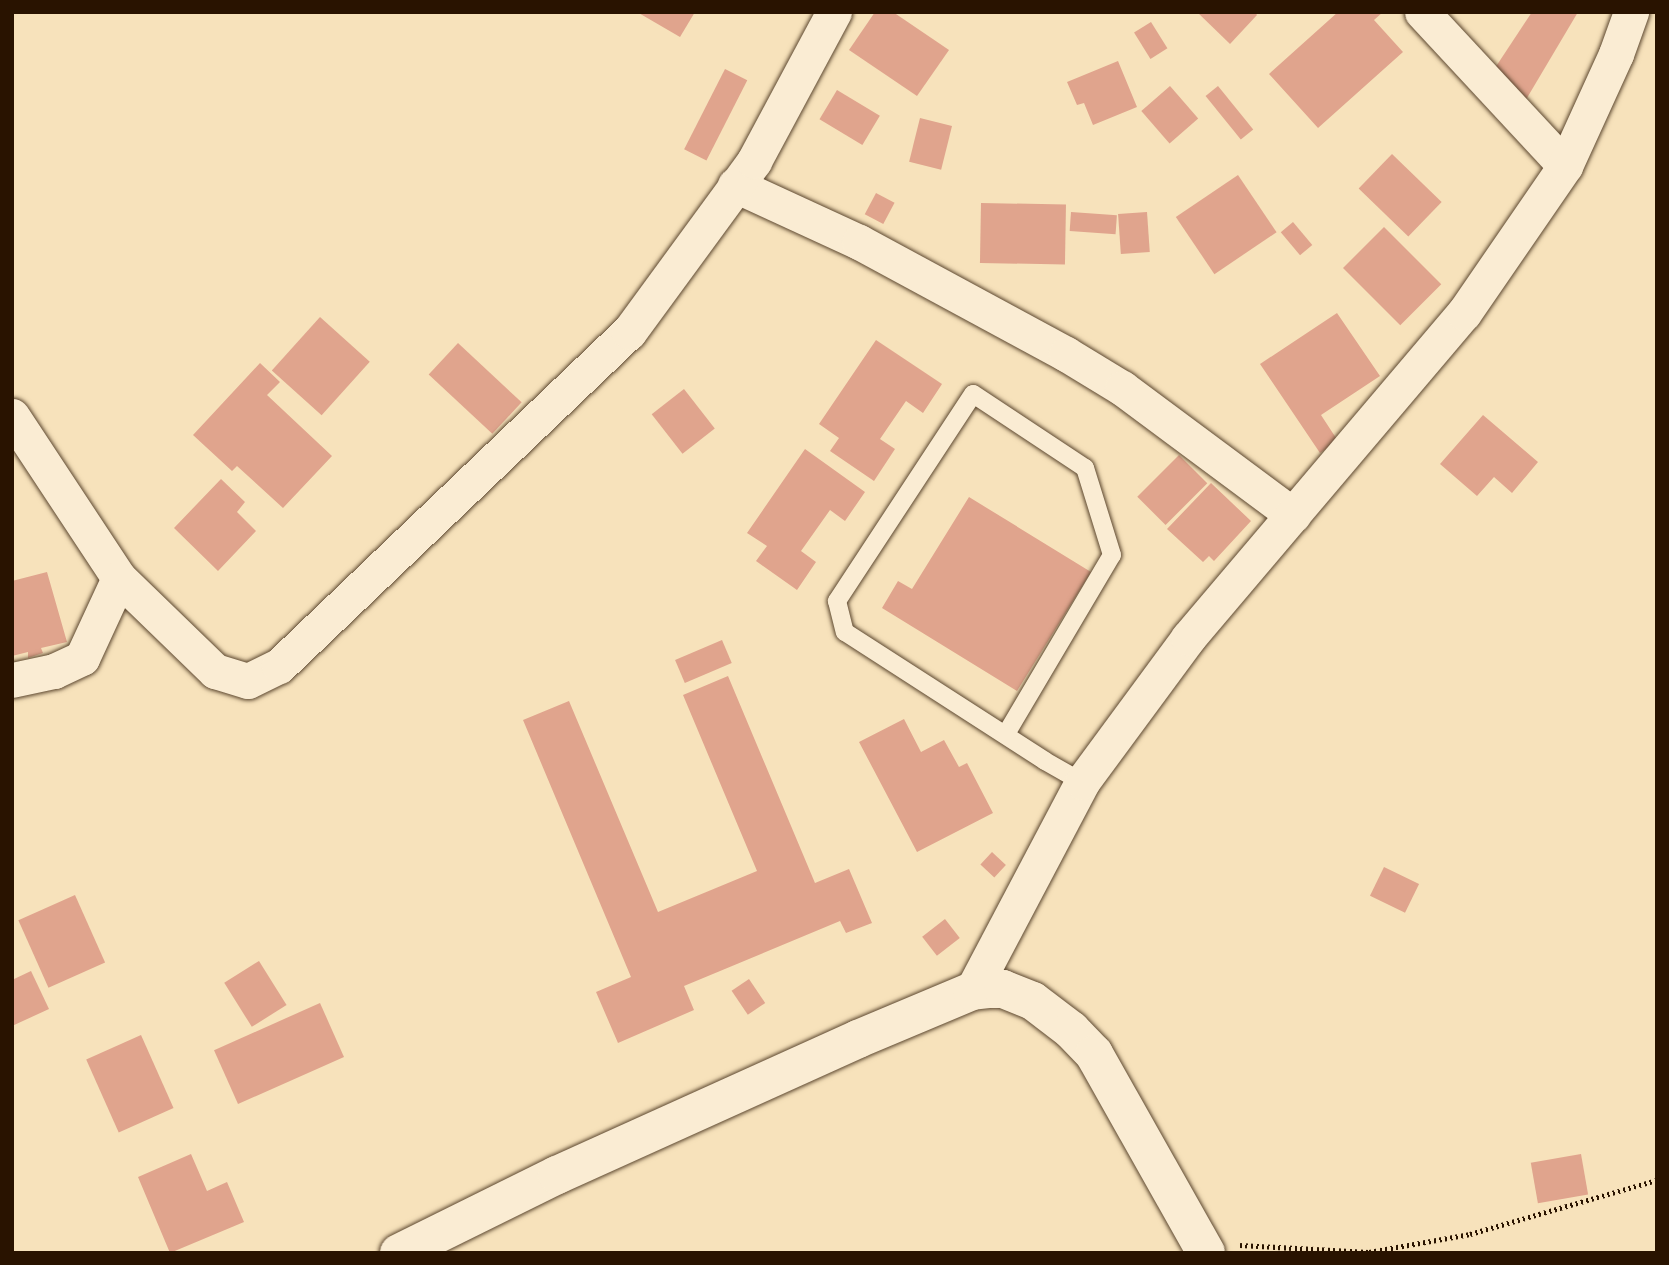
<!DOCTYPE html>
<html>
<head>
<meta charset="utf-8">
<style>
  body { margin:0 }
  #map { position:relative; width:1669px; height:1265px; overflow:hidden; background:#f7e2bb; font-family:"IM FELL French Canon",serif }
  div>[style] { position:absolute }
  .building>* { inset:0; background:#e0a48d; transform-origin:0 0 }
  .path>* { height:4.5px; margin-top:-2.25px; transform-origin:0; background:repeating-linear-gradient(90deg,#291300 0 2px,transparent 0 5.5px) }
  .roads { filter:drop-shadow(0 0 2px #5c472f) drop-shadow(0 0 2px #5c472f) }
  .lane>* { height:18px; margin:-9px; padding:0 9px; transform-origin:9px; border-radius:9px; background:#faecd3 }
  .street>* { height:35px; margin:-17.5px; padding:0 17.5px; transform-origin:17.5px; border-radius:17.5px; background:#faecd3 }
  .secondary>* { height:38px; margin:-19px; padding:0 19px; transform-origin:19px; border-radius:19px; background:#faecd3 }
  span { translate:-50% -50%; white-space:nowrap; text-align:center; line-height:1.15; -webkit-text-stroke:5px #faecd3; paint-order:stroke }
  .frame { position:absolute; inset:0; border:14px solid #291300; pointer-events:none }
</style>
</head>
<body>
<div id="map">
  <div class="building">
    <div style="clip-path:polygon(637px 12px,695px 12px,680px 37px)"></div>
    <div style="clip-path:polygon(875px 12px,893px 12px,949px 50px,917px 96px,849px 50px)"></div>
    <div style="clip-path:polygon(1197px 12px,1255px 12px,1257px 15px,1230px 44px)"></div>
    <div style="clip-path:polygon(1338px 12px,1383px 12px,1374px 20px,1403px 52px,1318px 128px,1269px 74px)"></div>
    <div style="clip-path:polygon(1532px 12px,1578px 12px,1524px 103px,1493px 71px)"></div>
    <div style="left:1151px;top:22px;width:31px;height:20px;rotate:58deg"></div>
    <div style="clip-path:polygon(1118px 61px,1137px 107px,1093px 125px,1084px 103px,1077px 105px,1067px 82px)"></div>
    <div style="left:725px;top:69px;width:25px;height:90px;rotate:27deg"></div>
    <div style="left:1170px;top:86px;width:43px;height:38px;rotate:49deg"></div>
    <div style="left:1218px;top:86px;width:56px;height:16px;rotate:51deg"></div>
    <div style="left:837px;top:90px;width:50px;height:34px;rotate:31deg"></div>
    <div style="left:920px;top:118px;width:33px;height:45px;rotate:14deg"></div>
    <div style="left:1392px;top:154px;width:69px;height:48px;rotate:44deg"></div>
    <div style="left:1238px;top:175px;width:69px;height:75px;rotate:56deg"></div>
    <div style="left:876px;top:193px;width:21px;height:24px;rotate:28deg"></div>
    <div style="left:981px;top:203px;width:85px;height:60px;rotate:1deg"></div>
    <div style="left:1071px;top:212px;width:46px;height:19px;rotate:4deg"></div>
    <div style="left:1147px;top:212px;width:40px;height:29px;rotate:86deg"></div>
    <div style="left:1293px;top:222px;width:30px;height:16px;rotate:50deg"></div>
    <div style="left:1384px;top:227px;width:81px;height:58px;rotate:45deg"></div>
    <div style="clip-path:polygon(1337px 313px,1380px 376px,1321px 415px,1338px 441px,1320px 453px,1260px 364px)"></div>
    <div style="left:320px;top:317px;width:67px;height:72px;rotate:42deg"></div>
    <div style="clip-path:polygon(876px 340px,942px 384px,923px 413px,906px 401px,880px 439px,895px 449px,874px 481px,830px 451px,839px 438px,819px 424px)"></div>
    <div style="left:458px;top:343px;width:87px;height:43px;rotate:43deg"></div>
    <div style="clip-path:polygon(260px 363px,280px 382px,267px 395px,332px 456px,283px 508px,237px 466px,232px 471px,193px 435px)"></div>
    <div style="left:684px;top:389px;width:50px;height:41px;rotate:52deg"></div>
    <div style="clip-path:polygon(1483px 415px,1538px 462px,1512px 493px,1494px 477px,1477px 496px,1440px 464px)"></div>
    <div style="clip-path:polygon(805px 449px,865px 492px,845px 521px,830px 510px,801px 551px,816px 562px,797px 590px,756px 561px,767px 546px,747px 533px)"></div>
    <div style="left:1179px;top:455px;width:40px;height:59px;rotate:45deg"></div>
    <div style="clip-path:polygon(221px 479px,245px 502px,237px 512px,256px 531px,218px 571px,174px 528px)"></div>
    <div style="clip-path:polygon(1211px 483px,1251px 521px,1214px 561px,1209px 556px,1203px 562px,1167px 529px)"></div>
    <div style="clip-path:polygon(969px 497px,1091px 572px,1017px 691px,882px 608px,898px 581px,912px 589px)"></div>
    <div style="clip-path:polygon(47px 572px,67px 642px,41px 648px,43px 653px,28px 658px,28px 652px,12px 656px,12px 581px)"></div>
    <div style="left:722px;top:640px;width:25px;height:51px;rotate:67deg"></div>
    <div style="clip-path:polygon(728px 676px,815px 883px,849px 869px,872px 923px,846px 933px,840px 921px,684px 986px,694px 1010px,618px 1043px,596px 992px,631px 977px,523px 720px,569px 701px,658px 912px,757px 871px,683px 695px)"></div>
    <div style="clip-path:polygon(904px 719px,921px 752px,944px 740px,959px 767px,967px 763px,993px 813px,917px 852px,859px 742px)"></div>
    <div style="left:992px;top:852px;width:19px;height:17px;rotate:43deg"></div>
    <div style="left:1384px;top:867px;width:39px;height:32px;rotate:26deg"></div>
    <div style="left:75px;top:895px;width:74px;height:62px;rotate:66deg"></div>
    <div style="left:945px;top:919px;width:24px;height:29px;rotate:52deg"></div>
    <div style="left:259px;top:961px;width:52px;height:41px;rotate:58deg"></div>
    <div style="clip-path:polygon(31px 971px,49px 1009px,12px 1026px,12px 980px)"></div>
    <div style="left:749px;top:979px;width:29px;height:21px;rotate:56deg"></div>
    <div style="left:320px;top:1003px;width:59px;height:116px;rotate:66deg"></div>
    <div style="left:141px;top:1035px;width:80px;height:60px;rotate:66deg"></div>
    <div style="clip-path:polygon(191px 1154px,207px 1191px,227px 1182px,244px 1222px,170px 1253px,138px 1177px)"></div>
    <div style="left:1581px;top:1154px;width:41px;height:51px;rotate:80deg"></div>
  </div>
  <div class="path">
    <div style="left:1240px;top:1245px;width:129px;rotate:3.1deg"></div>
    <div style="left:1369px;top:1252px;width:103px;rotate:-10.1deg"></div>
    <div style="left:1470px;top:1234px;width:195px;rotate:-16.1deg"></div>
  </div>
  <div class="roads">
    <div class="lane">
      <div style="left:1006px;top:734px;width:208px;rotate:-59.4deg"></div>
      <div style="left:1112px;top:555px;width:91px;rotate:-107.2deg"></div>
      <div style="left:1085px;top:468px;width:134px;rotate:-146.5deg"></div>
      <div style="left:973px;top:394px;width:248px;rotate:123.3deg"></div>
      <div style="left:837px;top:601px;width:32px;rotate:76deg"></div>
      <div style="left:845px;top:632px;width:238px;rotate:32.8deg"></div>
      <div style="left:1045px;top:761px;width:43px;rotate:29.6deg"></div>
    </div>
    <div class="street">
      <div style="left:1422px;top:12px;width:210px;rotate:47.1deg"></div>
      <div style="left:735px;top:185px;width:136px;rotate:24.7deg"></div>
      <div style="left:859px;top:242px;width:235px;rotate:28.4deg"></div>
      <div style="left:1066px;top:354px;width:66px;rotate:31.3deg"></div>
      <div style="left:1122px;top:388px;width:213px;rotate:36.6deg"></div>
      <div style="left:12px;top:416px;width:194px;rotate:56.6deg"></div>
      <div style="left:119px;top:578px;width:88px;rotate:114.8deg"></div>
      <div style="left:82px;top:658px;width:31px;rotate:155deg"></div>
      <div style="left:54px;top:671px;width:43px;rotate:167.9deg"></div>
      <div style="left:119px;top:578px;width:134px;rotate:44.1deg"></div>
      <div style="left:215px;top:671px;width:34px;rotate:17deg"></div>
      <div style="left:248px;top:681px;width:34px;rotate:-26deg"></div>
      <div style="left:279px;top:666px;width:484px;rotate:-43.7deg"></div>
      <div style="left:629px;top:332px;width:212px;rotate:-53.8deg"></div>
      <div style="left:754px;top:161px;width:169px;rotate:-61.8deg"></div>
      <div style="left:972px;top:991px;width:236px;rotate:-62.2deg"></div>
      <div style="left:1082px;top:782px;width:179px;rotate:-53.6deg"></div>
      <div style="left:1188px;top:638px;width:426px;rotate:-49.7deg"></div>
      <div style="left:1464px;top:313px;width:178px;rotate:-55.5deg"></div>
      <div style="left:1565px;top:166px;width:123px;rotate:-65.5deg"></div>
      <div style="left:1616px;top:54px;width:45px;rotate:-70.3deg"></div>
    </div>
    <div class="secondary">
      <div style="left:399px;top:1253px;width:176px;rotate:-26.3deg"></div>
      <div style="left:557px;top:1175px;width:330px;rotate:-24.3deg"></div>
      <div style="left:858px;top:1039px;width:124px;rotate:-22.8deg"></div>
      <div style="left:972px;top:991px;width:16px;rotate:-7deg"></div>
      <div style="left:988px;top:989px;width:15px"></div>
      <div style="left:1003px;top:989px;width:32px;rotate:22deg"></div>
      <div style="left:1033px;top:1001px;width:48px;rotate:37.3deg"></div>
      <div style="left:1071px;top:1030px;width:33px;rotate:46deg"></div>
      <div style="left:1094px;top:1054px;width:228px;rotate:60.6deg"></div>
    </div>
  </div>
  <div class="frame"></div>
</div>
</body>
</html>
